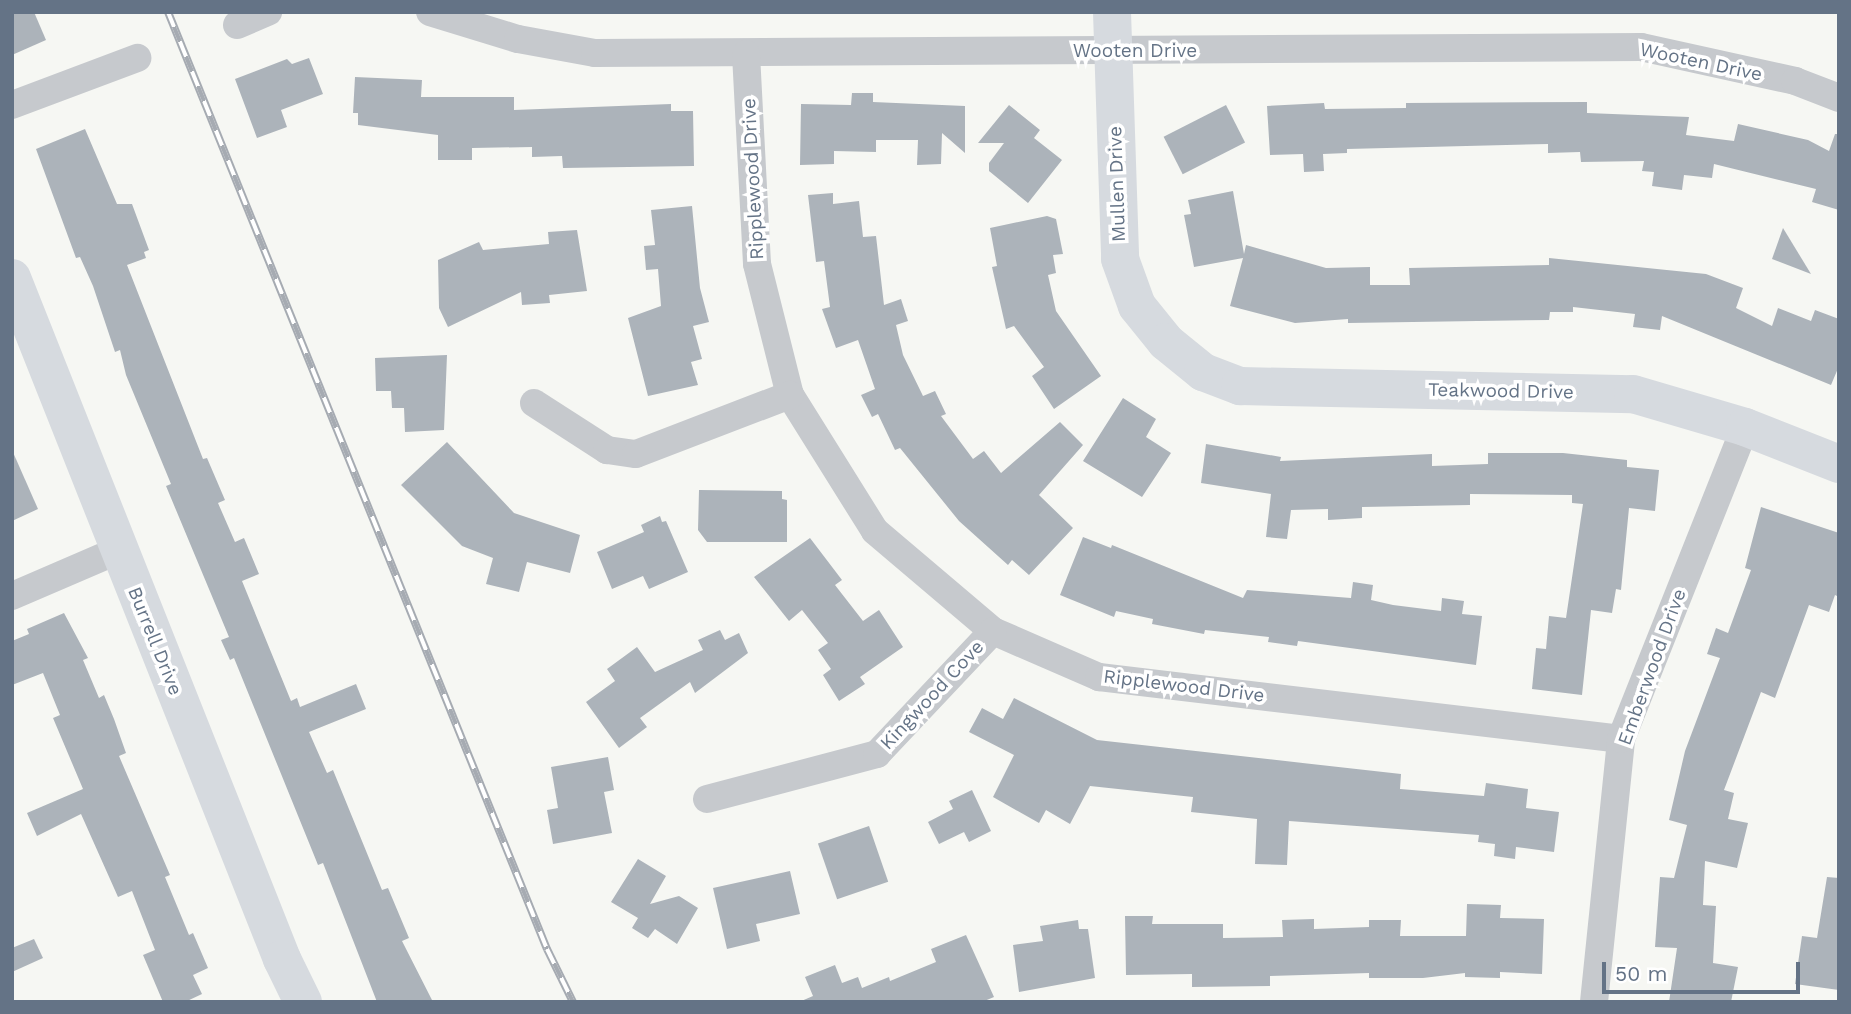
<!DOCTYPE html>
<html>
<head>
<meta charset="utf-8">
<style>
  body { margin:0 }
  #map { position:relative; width:1851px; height:1014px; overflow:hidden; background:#f6f7f3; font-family:"Work Sans",sans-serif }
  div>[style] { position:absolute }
  .building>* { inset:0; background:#acb3ba; transform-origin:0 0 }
  .street>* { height:28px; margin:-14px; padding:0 14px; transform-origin:14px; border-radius:14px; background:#c6c9cd }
  .secondary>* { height:38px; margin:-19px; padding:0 19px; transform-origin:19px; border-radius:19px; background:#d6dadf }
  .rail>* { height:8px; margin-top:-4px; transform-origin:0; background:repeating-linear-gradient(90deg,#fff 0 16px,#a6abb2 0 32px); box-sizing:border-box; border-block:2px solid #a6abb2 }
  span { translate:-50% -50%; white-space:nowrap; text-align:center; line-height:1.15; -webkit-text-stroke:7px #fff; paint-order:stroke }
  .street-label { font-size:19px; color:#647386 }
  .frame { position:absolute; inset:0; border:14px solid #647386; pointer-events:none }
  .scale { position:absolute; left:1602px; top:962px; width:198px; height:32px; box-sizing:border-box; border:4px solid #647386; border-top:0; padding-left:9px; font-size:21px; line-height:24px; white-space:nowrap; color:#647386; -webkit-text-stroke:5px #fff; paint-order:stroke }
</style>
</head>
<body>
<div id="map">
  <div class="building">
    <div style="clip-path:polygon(12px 12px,34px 12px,46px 40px,12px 55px)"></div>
    <div style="clip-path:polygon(309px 58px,323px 94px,281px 110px,287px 127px,257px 138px,235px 79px,287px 59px,292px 64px)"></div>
    <div style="clip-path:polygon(355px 77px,422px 80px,421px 97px,514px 97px,514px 110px,671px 104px,671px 111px,693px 111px,694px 166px,563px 168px,562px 156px,532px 157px,532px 147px,472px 148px,472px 160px,438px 160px,438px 135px,358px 125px,358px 113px,353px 113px)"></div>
    <div style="clip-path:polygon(852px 93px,873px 93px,873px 102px,965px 106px,965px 153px,942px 133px,941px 164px,917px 165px,918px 140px,876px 140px,876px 152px,834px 151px,834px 164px,800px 165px,801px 104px,851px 105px)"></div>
    <div style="clip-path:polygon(1587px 102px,1587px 113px,1689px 117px,1686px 135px,1734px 141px,1738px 124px,1808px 140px,1829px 151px,1835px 134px,1839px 134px,1839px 210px,1812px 202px,1816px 189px,1714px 164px,1712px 178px,1684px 175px,1682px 190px,1652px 186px,1654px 172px,1642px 171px,1644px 161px,1581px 162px,1580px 152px,1548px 153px,1548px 144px,1347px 149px,1347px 153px,1323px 154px,1324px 171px,1304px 172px,1303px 154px,1270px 155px,1267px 106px,1324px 103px,1325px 109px,1406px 108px,1406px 103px)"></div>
    <div style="clip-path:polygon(1009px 105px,1040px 130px,1034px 138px,1062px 160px,1028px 203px,989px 171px,989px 163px,1004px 143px,978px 143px)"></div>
    <div style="left:1226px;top:105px;width:42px;height:70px;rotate:63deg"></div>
    <div style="clip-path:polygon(85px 129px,117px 204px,132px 204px,149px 250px,144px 252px,146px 258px,127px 265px,203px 459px,207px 458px,225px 500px,218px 503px,235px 542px,244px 538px,259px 574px,242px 581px,291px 701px,297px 698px,300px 707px,356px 684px,366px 709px,309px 732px,327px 773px,333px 770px,382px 890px,388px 888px,409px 938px,402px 941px,433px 1002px,377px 1002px,323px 863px,318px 865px,234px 658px,230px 660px,221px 640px,229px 637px,166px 486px,171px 484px,126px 375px,120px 350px,115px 352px,93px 286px,80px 257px,76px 258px,36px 149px)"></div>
    <div style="clip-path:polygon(1233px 191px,1244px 254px,1246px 245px,1326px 268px,1370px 267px,1370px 285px,1410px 285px,1409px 268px,1549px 265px,1549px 258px,1706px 274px,1743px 288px,1736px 308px,1772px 326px,1778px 308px,1811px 321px,1815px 310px,1839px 319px,1839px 366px,1831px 385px,1662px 316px,1660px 330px,1633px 327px,1635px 314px,1573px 307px,1573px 312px,1550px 312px,1549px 320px,1348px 323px,1348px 319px,1295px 323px,1230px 306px,1243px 258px,1194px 267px,1184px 215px,1191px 214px,1188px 200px)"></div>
    <div style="clip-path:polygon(833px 193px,833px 204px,859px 201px,863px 237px,876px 236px,884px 305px,901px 299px,908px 321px,896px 325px,903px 355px,923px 396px,935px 391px,946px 414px,941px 416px,973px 459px,984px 451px,1001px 473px,1060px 422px,1083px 445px,1039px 495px,1073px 528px,1029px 575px,1012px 560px,1008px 565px,959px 521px,900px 448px,895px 450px,878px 414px,872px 417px,861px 395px,875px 389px,858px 340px,836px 348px,822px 309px,830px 307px,824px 261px,816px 262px,808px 195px)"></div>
    <div style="clip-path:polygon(692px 206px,700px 288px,709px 322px,693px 326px,702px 359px,691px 362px,698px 385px,648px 396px,628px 318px,661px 306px,658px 269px,646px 270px,644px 246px,655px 245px,651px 210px)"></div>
    <div style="clip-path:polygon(1047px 216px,1056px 219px,1063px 254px,1053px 255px,1056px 273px,1048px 275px,1056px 311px,1101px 376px,1054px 409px,1032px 376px,1044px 367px,1014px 326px,1006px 329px,992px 267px,997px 266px,990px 228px)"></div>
    <div style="clip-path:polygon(1783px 228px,1811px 274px,1772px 259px)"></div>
    <div style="clip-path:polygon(577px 230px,587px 291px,549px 295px,550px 303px,522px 305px,521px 292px,448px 327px,439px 308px,438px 260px,479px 242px,483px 250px,549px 244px,548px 232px)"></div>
    <div style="clip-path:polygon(447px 355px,444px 430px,405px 432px,404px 408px,392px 408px,391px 391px,376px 391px,375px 358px)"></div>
    <div style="clip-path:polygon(1123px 398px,1156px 419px,1146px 437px,1171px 453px,1142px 497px,1083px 461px)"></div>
    <div style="clip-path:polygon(447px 442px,514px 513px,580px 535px,570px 573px,527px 562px,519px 592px,486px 584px,493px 558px,462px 546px,401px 485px)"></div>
    <div style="clip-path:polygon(1206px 444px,1281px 457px,1280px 461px,1432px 454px,1432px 466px,1488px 464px,1488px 453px,1563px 453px,1627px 460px,1627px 467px,1659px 470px,1655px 511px,1629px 508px,1621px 590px,1616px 589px,1612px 613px,1591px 610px,1582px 695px,1532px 689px,1536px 648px,1546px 649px,1549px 616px,1566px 618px,1583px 504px,1572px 503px,1572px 495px,1470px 494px,1470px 505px,1362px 507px,1362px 518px,1328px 520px,1328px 509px,1291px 510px,1287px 539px,1266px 537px,1271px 494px,1201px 483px)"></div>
    <div style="clip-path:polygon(12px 450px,38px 509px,12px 521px)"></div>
    <div style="clip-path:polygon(699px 490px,782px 491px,782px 499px,787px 500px,787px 542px,707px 542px,698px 530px)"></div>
    <div style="clip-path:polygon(1761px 507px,1839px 533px,1839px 597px,1835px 595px,1829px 612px,1809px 605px,1775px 698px,1761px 692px,1724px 790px,1734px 793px,1728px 819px,1748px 823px,1737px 868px,1705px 861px,1703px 905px,1716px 906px,1713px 963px,1738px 967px,1731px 1002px,1669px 1002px,1677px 948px,1655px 947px,1660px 877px,1674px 878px,1687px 825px,1669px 820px,1685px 751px,1720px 658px,1707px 654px,1716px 628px,1728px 633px,1751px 570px,1745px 568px)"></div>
    <div style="clip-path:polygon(660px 516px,662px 522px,666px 521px,688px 572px,649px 589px,643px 576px,612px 589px,597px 552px,644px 532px,641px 525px)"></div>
    <div style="clip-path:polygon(1083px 537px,1111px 548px,1112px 545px,1243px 598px,1247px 590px,1351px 598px,1353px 582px,1373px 585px,1371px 600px,1393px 605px,1441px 611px,1442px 598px,1464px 601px,1462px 614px,1482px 616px,1476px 665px,1298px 641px,1297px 646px,1268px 642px,1269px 637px,1205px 630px,1204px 634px,1152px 624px,1153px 619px,1116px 611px,1114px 617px,1060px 595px)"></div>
    <div style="clip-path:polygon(810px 538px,842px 580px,835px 585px,863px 621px,879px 610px,903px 647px,860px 677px,865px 684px,839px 701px,823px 675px,831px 669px,818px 650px,828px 643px,802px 610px,789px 621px,754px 577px)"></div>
    <div style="clip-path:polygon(64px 613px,88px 658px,83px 660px,99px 698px,104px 695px,114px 719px,126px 753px,119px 756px,170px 875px,165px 877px,189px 935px,193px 933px,208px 968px,193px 975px,202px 994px,185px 1002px,163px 1002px,143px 955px,155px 950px,132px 891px,118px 897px,81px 814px,37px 836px,27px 813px,83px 789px,53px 718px,60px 715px,43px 673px,12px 685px,12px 641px,29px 634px,27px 629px)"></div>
    <div style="clip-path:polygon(720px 630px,725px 640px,739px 633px,748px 653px,695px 693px,690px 682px,640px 718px,647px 727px,619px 748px,586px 702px,615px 681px,607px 669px,637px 647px,655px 672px,703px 650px,698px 640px)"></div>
    <div style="clip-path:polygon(1014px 698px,1097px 740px,1401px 774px,1400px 789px,1484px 796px,1486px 783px,1528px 789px,1526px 808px,1559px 812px,1554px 852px,1516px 847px,1515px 859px,1494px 856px,1495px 844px,1478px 842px,1479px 835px,1289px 821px,1287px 865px,1255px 864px,1257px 819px,1191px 812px,1193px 797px,1090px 786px,1070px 824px,1046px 810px,1039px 823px,993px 797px,1014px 755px,969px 732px,982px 708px,1003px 719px)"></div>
    <div style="clip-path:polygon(608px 757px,614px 790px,604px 792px,612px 833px,553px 844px,547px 810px,558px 808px,551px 767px)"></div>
    <div style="clip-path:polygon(972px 790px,991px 831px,969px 842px,964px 832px,939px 844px,928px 822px,953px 809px,949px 801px)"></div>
    <div style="left:869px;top:826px;width:59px;height:54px;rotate:71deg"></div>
    <div style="clip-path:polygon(638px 859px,666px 876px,650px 904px,679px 896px,698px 908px,677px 944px,655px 929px,648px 938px,632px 928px,638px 918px,611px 902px)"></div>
    <div style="clip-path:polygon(790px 871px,800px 914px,756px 924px,760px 941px,727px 949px,713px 888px)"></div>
    <div style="clip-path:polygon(1827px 877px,1839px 878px,1839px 990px,1795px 984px,1802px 936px,1817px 938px)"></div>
    <div style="clip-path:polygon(1467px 904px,1501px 905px,1500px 918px,1544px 919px,1542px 974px,1500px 972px,1500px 978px,1465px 977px,1465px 973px,1423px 978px,1369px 978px,1369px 973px,1270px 976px,1270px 986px,1192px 987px,1192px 974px,1126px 975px,1125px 916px,1153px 916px,1152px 924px,1223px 924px,1223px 938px,1283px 937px,1282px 920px,1314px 919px,1314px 929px,1369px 927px,1369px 920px,1401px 920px,1400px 936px,1466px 936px)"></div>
    <div style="clip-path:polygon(1078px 920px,1079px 929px,1088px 929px,1095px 978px,1019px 992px,1013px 945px,1043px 941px,1040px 926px)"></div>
    <div style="clip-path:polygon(966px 935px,994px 997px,982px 1002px,799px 1002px,813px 996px,805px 977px,835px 965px,842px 983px,858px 977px,862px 988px,889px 977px,890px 981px,936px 962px,931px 949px)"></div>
    <div style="clip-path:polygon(34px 939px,43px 958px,12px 972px,12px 948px)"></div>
  </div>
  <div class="street">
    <div style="left:430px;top:12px;width:92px;rotate:17.1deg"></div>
    <div style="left:518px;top:39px;width:78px;rotate:10.3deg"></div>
    <div style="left:595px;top:53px;width:1046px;rotate:-0.33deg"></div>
    <div style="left:1641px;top:47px;width:158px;rotate:12.4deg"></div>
    <div style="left:1795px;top:81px;width:47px;rotate:21.1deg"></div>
    <div style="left:237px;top:25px;width:34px;rotate:-23deg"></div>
    <div style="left:746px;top:54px;width:210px;rotate:87deg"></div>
    <div style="left:757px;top:264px;width:135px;rotate:75.9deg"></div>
    <div style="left:790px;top:395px;width:160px;rotate:58deg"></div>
    <div style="left:875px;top:531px;width:155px;rotate:40.3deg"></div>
    <div style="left:993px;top:631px;width:116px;rotate:23.5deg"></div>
    <div style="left:1099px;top:677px;width:526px;rotate:6.77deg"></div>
    <div style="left:12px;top:105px;width:134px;rotate:-20.6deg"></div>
    <div style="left:534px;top:403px;width:87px;rotate:32.8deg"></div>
    <div style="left:607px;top:450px;width:29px;rotate:8deg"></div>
    <div style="left:636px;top:454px;width:165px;rotate:-21deg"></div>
    <div style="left:12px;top:596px;width:116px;rotate:-23.3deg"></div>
    <div style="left:707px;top:799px;width:176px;rotate:-14.8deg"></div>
    <div style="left:877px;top:754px;width:169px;rotate:-46.7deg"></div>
    <div style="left:1594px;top:1002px;width:264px;rotate:-84.1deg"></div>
    <div style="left:1621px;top:739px;width:336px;rotate:-68.3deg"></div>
  </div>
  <div class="secondary">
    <div style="left:1112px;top:12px;width:247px;rotate:88.1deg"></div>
    <div style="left:1120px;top:259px;width:50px;rotate:70.1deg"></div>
    <div style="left:1137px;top:306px;width:46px;rotate:51.1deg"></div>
    <div style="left:1166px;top:342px;width:48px;rotate:39deg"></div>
    <div style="left:1203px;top:372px;width:40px;rotate:21deg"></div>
    <div style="left:1240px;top:386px;width:393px;rotate:1.2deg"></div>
    <div style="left:1633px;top:394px;width:117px;rotate:16.4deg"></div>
    <div style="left:1745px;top:427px;width:101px;rotate:21.5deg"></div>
    <div style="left:12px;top:278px;width:733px;rotate:68.37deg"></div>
    <div style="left:282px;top:959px;width:48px;rotate:64deg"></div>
  </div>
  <div class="rail">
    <div style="left:168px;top:12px;width:1011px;rotate:67.98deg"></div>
    <div style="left:547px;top:949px;width:59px;rotate:63.9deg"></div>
  </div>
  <div class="street-label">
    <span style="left:1135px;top:51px">Wooten Drive</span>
    <span style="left:1701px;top:62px;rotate:12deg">Wooten Drive</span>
    <span style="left:753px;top:179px;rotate:-93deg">Ripplewood Drive</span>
    <span style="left:1117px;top:184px;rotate:-92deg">Mullen Drive</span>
    <span style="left:1501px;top:391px;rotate:1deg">Teakwood Drive</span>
    <span style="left:155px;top:641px;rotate:68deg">Burrell Drive</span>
    <span style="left:1652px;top:667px;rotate:-70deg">Emberwood Drive</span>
    <span style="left:1184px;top:686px;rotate:7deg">Ripplewood Drive</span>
    <span style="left:932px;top:695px;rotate:-47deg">Kingwood Cove</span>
  </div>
  <div class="frame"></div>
  <div class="scale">50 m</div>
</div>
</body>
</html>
